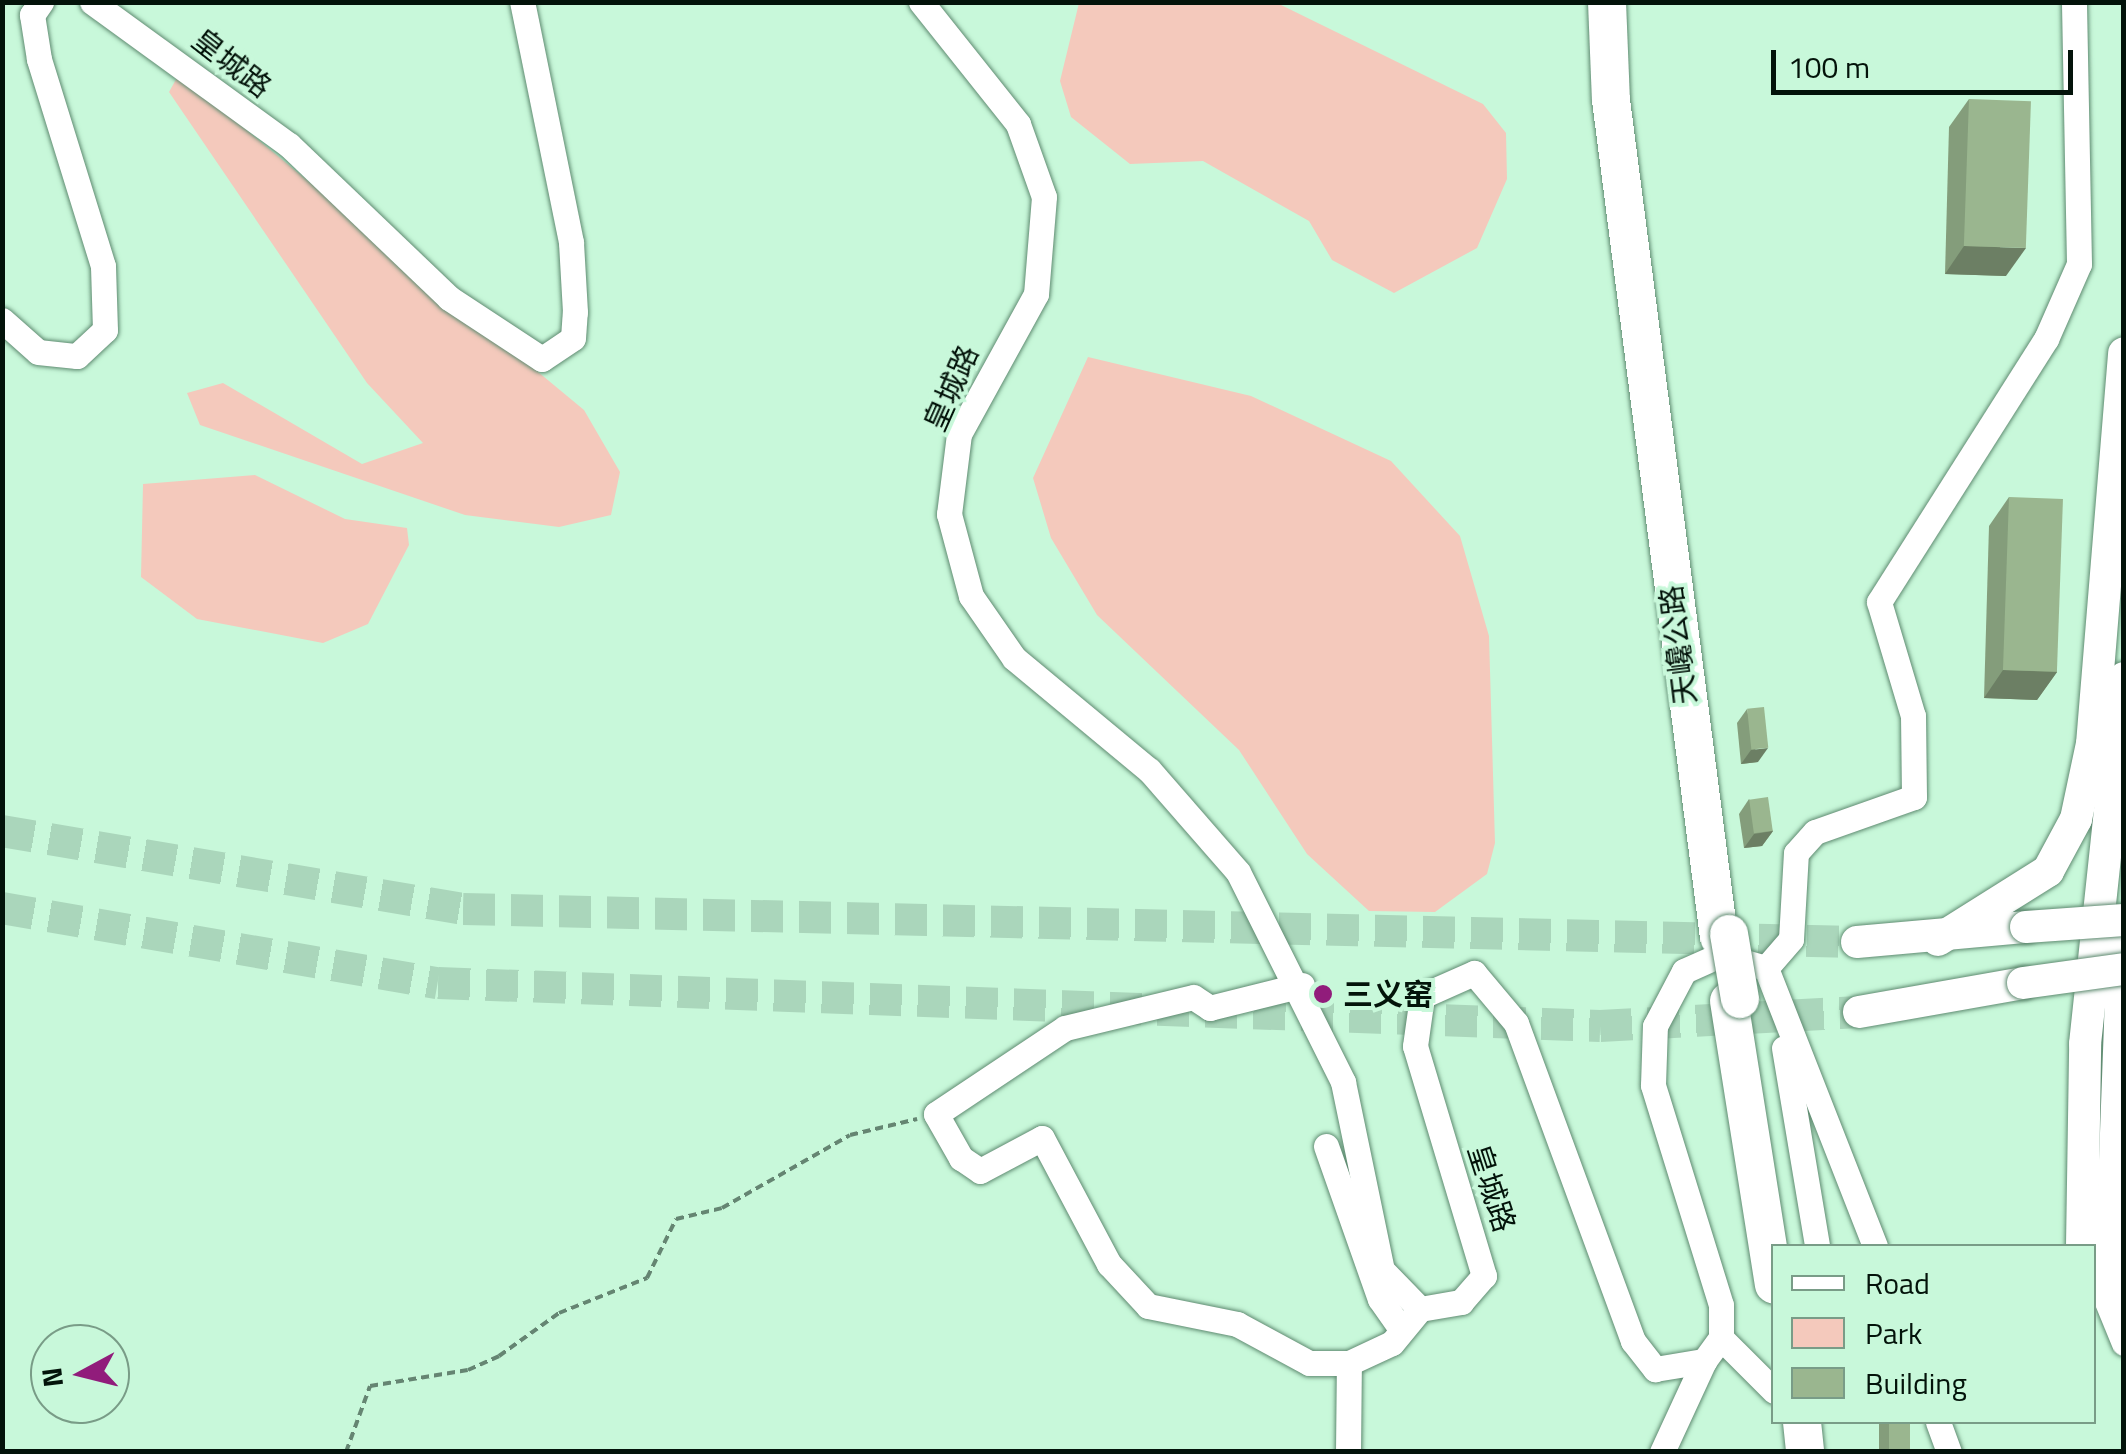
<!DOCTYPE html>
<html>
<head>
<meta charset="utf-8">
<style>
  body { margin:0 }
  #map { position:relative; width:2126px; height:1454px; overflow:hidden; background:#c8f8da; font-family:"Titillium Web","Noto Sans SC",sans-serif }
  div>[style] { position:absolute }
  .green>* { inset:0; background:#f4c9bc }
  .major-tunnel>* { height:32px; margin-top:-16px; transform-origin:0; background:repeating-linear-gradient(90deg,#aad6bb 0 32px,transparent 0 48px) }
  .path>* { height:4px; margin-top:-2px; transform-origin:0; background:repeating-linear-gradient(90deg,#658572 0 8px,transparent 0 13px) }
  .roads { filter:drop-shadow(0 0 2px #5f8b71) drop-shadow(0 0 2px #5f8b71) }
  .minor>* { height:25px; margin:-12.5px; padding:0 12.5px; transform-origin:12.5px; border-radius:12.5px; background:#fff }
  .major>* { height:32px; margin:-16px; padding:0 16px; transform-origin:16px; border-radius:16px; background:#fff }
  .highway>* { height:38px; margin:-19px; padding:0 19px; transform-origin:19px; border-radius:19px; background:#fff }
  .bridges { filter:drop-shadow(0 0 2px #5f8b71) drop-shadow(0 0 2px #5f8b71) }
  .major-bridge>* { height:32px; margin:-16px; padding:0 16px; transform-origin:16px; border-radius:16px; background:#fff }
  .highway-bridge>* { height:38px; margin:-19px; padding:0 19px; transform-origin:19px; border-radius:19px; background:#fff }
  .wall>* { inset:0; background:#849d7b; transform-origin:0 0 }
  .shaded-wall>* { inset:0; background:#6c7f64 }
  .building>* { inset:0; background:#9ab68f; transform-origin:0 0 }
  .dots>* { width:28px; height:28px; translate:-50% -50%; box-sizing:border-box; border:5px solid #c8f8da; border-radius:50% }
  span { translate:-50% -50%; white-space:nowrap; text-align:center; line-height:1.15; -webkit-text-stroke:8px #c8f8da; paint-order:stroke }
  .street-label { font-size:30px; color:#03130a }
  .poi-label { font-size:30px; color:#03130a; font-weight:700 }
  .left { translate:0 -50%; text-align:left }
  .frame { position:absolute; inset:0; border:5px solid #03130a; pointer-events:none }
  .legend { position:absolute; left:1771px; top:1244px; width:325px; height:180px; box-sizing:border-box; background:#c8f8da; border:2px solid #799c87; margin:0; padding:12px 18px; list-style:none; font-size:30px; color:#03130a }
  .legend li { display:flex; align-items:center; gap:20px; height:50px }
  .legend b { width:50px; border:2px solid #799c87 }
  .north { position:absolute; left:30px; top:1324px; width:100px; height:100px; box-sizing:border-box; background:#c8f8da; border:2px solid #799c87; border-radius:50%; rotate:263deg; font-size:28px; font-weight:700; line-height:40px; text-align:center; color:#03130a }
  .north::after { content:''; display:block; margin:auto; width:35px; height:45px; background:#911c7b; clip-path:polygon(50% 0,100% 100%,50% 72%,0 100%) }
  .scale { position:absolute; left:1771px; top:50px; width:302px; height:45px; box-sizing:border-box; border:5px solid #03130a; border-top:0; padding-left:12px; font-size:30px; line-height:35px; white-space:nowrap; color:#03130a; -webkit-text-stroke:8px #c8f8da; paint-order:stroke }
</style>
</head>
<body>
<div id="map">
  <div class="green">
    <div style="clip-path:polygon(1079px 3px,1277px 3px,1483px 104px,1506px 133px,1507px 179px,1477px 248px,1394px 293px,1332px 260px,1309px 221px,1203px 161px,1130px 164px,1071px 117px,1060px 81px)"></div>
    <div style="clip-path:polygon(179px 74px,584px 410px,620px 472px,611px 515px,559px 527px,465px 515px,200px 425px,187px 393px,223px 383px,362px 464px,423px 443px,367px 383px,169px 92px)"></div>
    <div style="clip-path:polygon(1088px 357px,1251px 396px,1391px 461px,1460px 536px,1489px 636px,1495px 843px,1487px 874px,1435px 912px,1369px 911px,1307px 854px,1239px 750px,1097px 615px,1051px 538px,1033px 478px)"></div>
    <div style="clip-path:polygon(255px 475px,345px 519px,407px 528px,409px 545px,368px 624px,323px 643px,197px 619px,141px 577px,143px 484px)"></div>
  </div>
  <div class="major-tunnel">
    <div style="left:2px;top:831px;width:468px;rotate:9.6deg"></div>
    <div style="left:463px;top:909px;width:1394px;rotate:1.36deg"></div>
    <div style="left:2px;top:908px;width:442px;rotate:9.8deg"></div>
    <div style="left:438px;top:983px;width:1163px;rotate:2.12deg"></div>
    <div style="left:1600px;top:1026px;width:259px;rotate:-3.1deg"></div>
  </div>
  <div class="path">
    <div style="left:346px;top:1452px;width:70px;rotate:-70deg"></div>
    <div style="left:370px;top:1386px;width:99px;rotate:-9.3deg"></div>
    <div style="left:468px;top:1370px;width:34px;rotate:-24deg"></div>
    <div style="left:499px;top:1356px;width:74px;rotate:-35.6deg"></div>
    <div style="left:559px;top:1313px;width:95px;rotate:-21.7deg"></div>
    <div style="left:647px;top:1278px;width:66px;rotate:-63.8deg"></div>
    <div style="left:676px;top:1219px;width:47px;rotate:-13.4deg"></div>
    <div style="left:722px;top:1208px;width:147px;rotate:-29.7deg"></div>
    <div style="left:850px;top:1135px;width:69px;rotate:-13.4deg"></div>
  </div>
  <div class="roads">
    <div class="minor">
      <div style="left:92px;top:2px;width:243px;rotate:36deg"></div>
      <div style="left:289px;top:145px;width:221px;rotate:43.7deg"></div>
      <div style="left:449px;top:298px;width:111px;rotate:33.3deg"></div>
      <div style="left:542px;top:359px;width:37px;rotate:-34deg"></div>
      <div style="left:573px;top:338px;width:26px;rotate:-86deg"></div>
      <div style="left:575px;top:312px;width:70px;rotate:-93.3deg"></div>
      <div style="left:571px;top:242px;width:245px;rotate:-101.5deg"></div>
      <div style="left:921px;top:2px;width:156px;rotate:51.5deg"></div>
      <div style="left:1018px;top:124px;width:77px;rotate:70.4deg"></div>
      <div style="left:1044px;top:197px;width:97px;rotate:94.7deg"></div>
      <div style="left:1036px;top:294px;width:160px;rotate:118.8deg"></div>
      <div style="left:959px;top:434px;width:81px;rotate:97.1deg"></div>
      <div style="left:949px;top:514px;width:85px;rotate:75deg"></div>
      <div style="left:971px;top:596px;width:75px;rotate:55.3deg"></div>
      <div style="left:1014px;top:658px;width:175px;rotate:39.7deg"></div>
      <div style="left:1149px;top:770px;width:135px;rotate:48.9deg"></div>
      <div style="left:1238px;top:872px;width:235px;rotate:63.4deg"></div>
      <div style="left:1343px;top:1082px;width:192px;rotate:78.3deg"></div>
      <div style="left:1382px;top:1270px;width:54px;rotate:45.7deg"></div>
      <div style="left:1420px;top:1309px;width:42px;rotate:-9.7deg"></div>
      <div style="left:1461px;top:1302px;width:35px;rotate:-49deg"></div>
      <div style="left:1484px;top:1276px;width:240px;rotate:-106.7deg"></div>
      <div style="left:1415px;top:1046px;width:50px;rotate:-82deg"></div>
      <div style="left:1422px;top:996px;width:57px;rotate:-23.9deg"></div>
      <div style="left:1474px;top:973px;width:65px;rotate:50deg"></div>
      <div style="left:1516px;top:1023px;width:339px;rotate:69.8deg"></div>
      <div style="left:1633px;top:1341px;width:36px;rotate:52deg"></div>
      <div style="left:1655px;top:1369px;width:50px;rotate:-9.3deg"></div>
      <div style="left:1704px;top:1361px;width:29px;rotate:-54deg"></div>
      <div style="left:1721px;top:1338px;width:33px;rotate:-90deg"></div>
      <div style="left:1721px;top:1305px;width:230px;rotate:-107.2deg"></div>
      <div style="left:1653px;top:1085px;width:59px;rotate:-88.1deg"></div>
      <div style="left:1655px;top:1026px;width:62px;rotate:-62.2deg"></div>
      <div style="left:1684px;top:971px;width:39px;rotate:-24deg"></div>
      <div style="left:1720px;top:955px;width:48px;rotate:15.8deg"></div>
      <div style="left:1766px;top:968px;width:299px;rotate:68.6deg"></div>
      <div style="left:2px;top:320px;width:48px;rotate:41.6deg"></div>
      <div style="left:38px;top:352px;width:39px;rotate:6deg"></div>
      <div style="left:77px;top:356px;width:38px;rotate:-43deg"></div>
      <div style="left:105px;top:330px;width:64px;rotate:-91.8deg"></div>
      <div style="left:103px;top:266px;width:217px;rotate:-107.2deg"></div>
      <div style="left:39px;top:59px;width:45px;rotate:-99deg"></div>
      <div style="left:32px;top:15px;width:16px;rotate:-55deg"></div>
      <div style="left:1766px;top:968px;width:38px;rotate:-49deg"></div>
      <div style="left:1791px;top:939px;width:86px;rotate:-86.7deg"></div>
      <div style="left:1796px;top:853px;width:28px;rotate:-48deg"></div>
      <div style="left:1815px;top:832px;width:105px;rotate:-19.5deg"></div>
      <div style="left:1914px;top:797px;width:81px;rotate:-90.7deg"></div>
      <div style="left:1913px;top:716px;width:119px;rotate:-106.6deg"></div>
      <div style="left:1879px;top:602px;width:312px;rotate:-57.6deg"></div>
      <div style="left:2046px;top:339px;width:82px;rotate:-66.3deg"></div>
      <div style="left:2079px;top:264px;width:262px;rotate:-91.1deg"></div>
      <div style="left:1302px;top:985px;width:95px;rotate:166deg"></div>
      <div style="left:1210px;top:1008px;width:20px;rotate:-147deg"></div>
      <div style="left:1193px;top:997px;width:132px;rotate:166.4deg"></div>
      <div style="left:1065px;top:1028px;width:155px;rotate:146.3deg"></div>
      <div style="left:936px;top:1114px;width:51px;rotate:60.4deg"></div>
      <div style="left:961px;top:1158px;width:23px;rotate:34deg"></div>
      <div style="left:980px;top:1171px;width:70px;rotate:-28deg"></div>
      <div style="left:1042px;top:1138px;width:143px;rotate:62deg"></div>
      <div style="left:1109px;top:1264px;width:57px;rotate:47.1deg"></div>
      <div style="left:1148px;top:1306px;width:91px;rotate:11.4deg"></div>
      <div style="left:1237px;top:1324px;width:82px;rotate:28.4deg"></div>
      <div style="left:1309px;top:1363px;width:40px"></div>
      <div style="left:1349px;top:1363px;width:47px;rotate:-24.9deg"></div>
      <div style="left:1392px;top:1343px;width:44px;rotate:-50.5deg"></div>
      <div style="left:1784px;top:1048px;width:201px;rotate:80.5deg"></div>
      <div style="left:1326px;top:1146px;width:162px;rotate:70.6deg"></div>
      <div style="left:1380px;top:1299px;width:38px;rotate:55deg"></div>
      <div style="left:2094px;top:1270px;width:79px;rotate:67.7deg"></div>
      <div style="left:1721px;top:1338px;width:75px;rotate:45deg"></div>
      <div style="left:1938px;top:1422px;width:32px;rotate:70deg"></div>
      <div style="left:1348px;top:1452px;width:89px;rotate:-89.4deg"></div>
      <div style="left:1662px;top:1452px;width:100px;rotate:-65.2deg"></div>
    </div>
    <div class="major">
      <div style="left:1938px;top:940px;width:130px;rotate:-32.1deg"></div>
      <div style="left:2048px;top:871px;width:59px;rotate:-61.7deg"></div>
      <div style="left:2076px;top:819px;width:77px;rotate:-78deg"></div>
      <div style="left:2092px;top:744px;width:392px;rotate:-85.3deg"></div>
      <div style="left:1857px;top:942px;width:170px;rotate:-5.1deg"></div>
      <div style="left:1859px;top:1012px;width:167px;rotate:-10deg"></div>
      <div style="left:2082px;top:1246px;width:202px;rotate:-89.1deg"></div>
      <div style="left:2085px;top:1044px;width:368px;rotate:-83.9deg"></div>
      <div style="left:2110px;top:1297px;width:373px;rotate:-87.9deg"></div>
    </div>
    <div class="highway">
      <div style="left:1607px;top:2px;width:98px;rotate:87.7deg"></div>
      <div style="left:1611px;top:100px;width:844px;rotate:82.65deg"></div>
      <div style="left:1729px;top:1001px;width:287px;rotate:81deg"></div>
      <div style="left:1802px;top:1422px;width:30px;rotate:84deg"></div>
    </div>
  </div>
  <div class="bridges">
    <div class="major-bridge">
      <div style="left:2026px;top:927px;width:98px;rotate:-4.1deg"></div>
      <div style="left:2023px;top:983px;width:102px;rotate:-7.9deg"></div>
    </div>
    <div class="highway-bridge">
      <div style="left:1729px;top:934px;width:66px;rotate:80.4deg"></div>
    </div>
  </div>
  <div class="wall">
    <div style="clip-path:polygon(1969px 99px,2006px 276px,1945px 274px,1949px 127px)"></div>
    <div style="clip-path:polygon(2009px 497px,2057px 672px,2037px 700px,1984px 698px,1989px 526px)"></div>
    <div style="clip-path:polygon(1747px 709px,1758px 762px,1741px 764px,1737px 723px)"></div>
    <div style="clip-path:polygon(1749px 799px,1773px 831px,1762px 846px,1744px 848px,1739px 814px)"></div>
    <div style="left:1879px;top:1422px;width:31px;height:30px"></div>
  </div>
  <div class="shaded-wall">
    <div style="clip-path:polygon(1964px 246px,2026px 248px,2006px 276px,1945px 274px)"></div>
    <div style="clip-path:polygon(2003px 670px,2057px 672px,2037px 700px,1984px 698px)"></div>
    <div style="clip-path:polygon(1768px 748px,1758px 762px,1741px 764px,1751px 750px)"></div>
    <div style="clip-path:polygon(1773px 831px,1762px 846px,1744px 848px,1754px 834px)"></div>
  </div>
  <div class="building">
    <div style="left:1969px;top:99px;width:62px;height:147px;rotate:2deg"></div>
    <div style="left:2009px;top:497px;width:54px;height:173px;rotate:2deg"></div>
    <div style="left:1764px;top:707px;width:41px;height:17px;rotate:84deg"></div>
    <div style="left:1768px;top:797px;width:34px;height:19px;rotate:82deg"></div>
    <div style="left:1889px;top:1422px;width:21px;height:30px"></div>
  </div>
  <div class="dots">
    <div style="left:1323px;top:994px;background:#911c7b"></div>
  </div>
  <div class="street-label">
    <span style="left:232px;top:63px;rotate:38deg">皇城路</span>
    <span style="left:951px;top:388px;rotate:-66deg">皇城路</span>
    <span style="left:1678px;top:645px;rotate:-97deg">天巉公路</span>
    <span style="left:1492px;top:1188px;rotate:72deg">皇城路</span>
  </div>
  <div class="poi-label">
    <span class="left" style="left:1343px;top:994px">三义窑</span>
  </div>
  <div class="frame"></div>
  <ul class="legend">
  <li><b style="height:12px;background:#fff"></b>Road</li>
  <li><b style="height:28px;background:#f4c9bc"></b>Park</li>
  <li><b style="height:28px;background:#9ab68f"></b>Building</li>
  </ul>
  <div class="north">N</div>
  <div class="scale">100 m</div>
</div>
</body>
</html>
